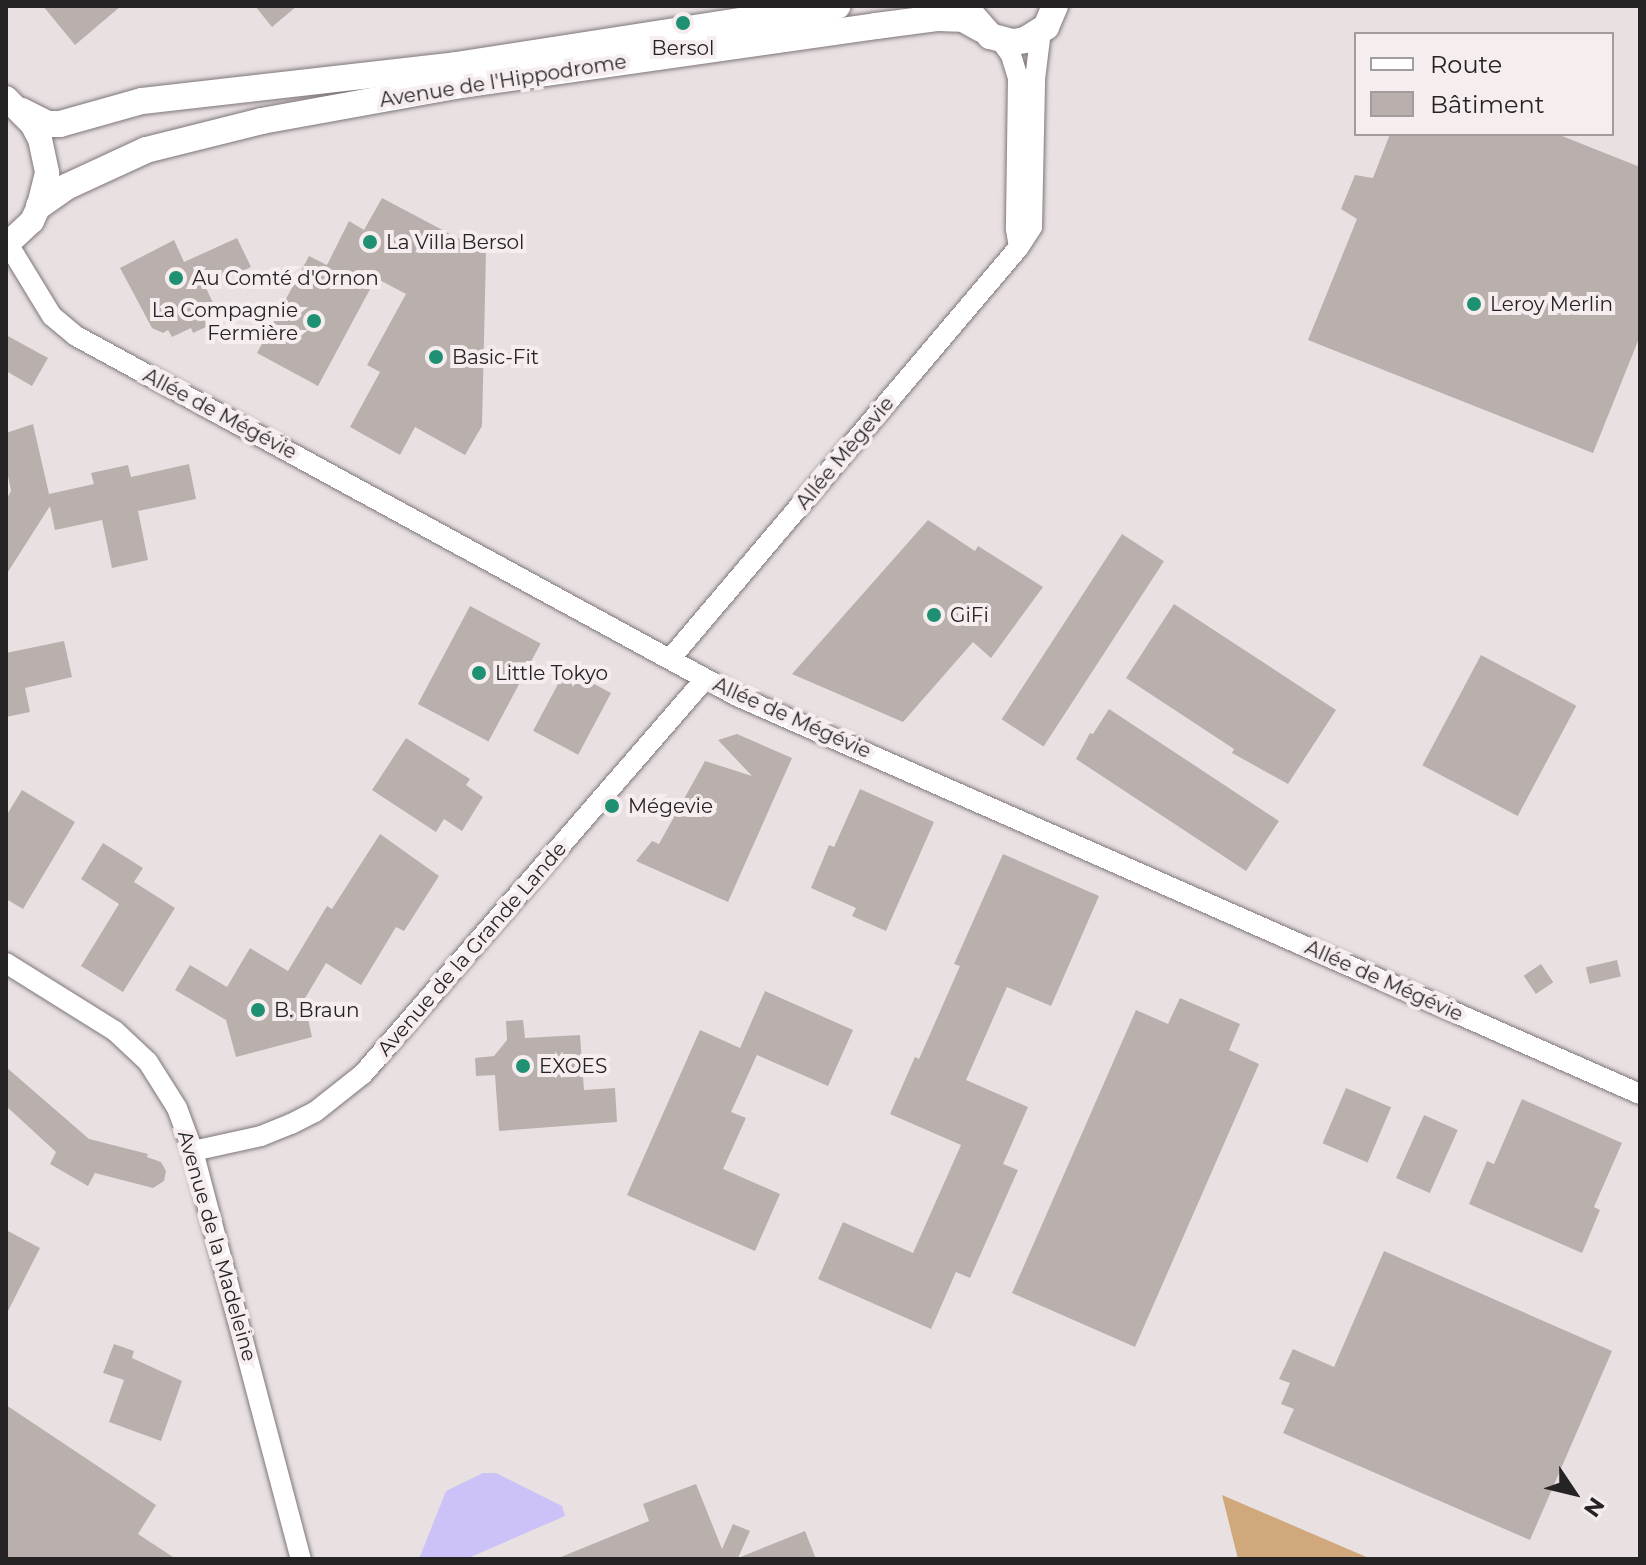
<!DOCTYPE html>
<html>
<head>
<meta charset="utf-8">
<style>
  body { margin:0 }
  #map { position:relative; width:1646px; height:1565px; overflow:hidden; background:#e9e0e2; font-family:Montserrat,sans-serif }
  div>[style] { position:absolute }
  .green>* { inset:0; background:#d0a87b }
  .water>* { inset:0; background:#cdc2f8 }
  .building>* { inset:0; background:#b9b0ae; transform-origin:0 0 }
  .roads { filter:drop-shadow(0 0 2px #7e7678) drop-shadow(0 0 2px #7e7678) }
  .minor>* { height:20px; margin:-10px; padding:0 10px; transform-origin:10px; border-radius:10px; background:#fff }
  .tertiary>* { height:24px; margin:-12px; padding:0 12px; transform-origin:12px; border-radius:12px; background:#fff }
  .secondary>* { height:26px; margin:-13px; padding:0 13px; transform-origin:13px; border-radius:13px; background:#fff }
  .dots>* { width:22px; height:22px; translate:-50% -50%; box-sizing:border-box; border:4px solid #f6edef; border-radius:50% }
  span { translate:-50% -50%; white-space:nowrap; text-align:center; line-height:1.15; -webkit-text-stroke:8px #f6edef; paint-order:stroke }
  .poi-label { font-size:20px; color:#262324 }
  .left { translate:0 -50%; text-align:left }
  .right { translate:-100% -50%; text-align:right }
  .street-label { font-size:20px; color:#262324 }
  .frame { position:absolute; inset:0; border:8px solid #262324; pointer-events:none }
  .legend { position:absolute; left:1354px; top:32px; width:260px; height:104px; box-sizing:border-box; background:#f6edef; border:2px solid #a39c9e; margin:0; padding:10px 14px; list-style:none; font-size:24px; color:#262324 }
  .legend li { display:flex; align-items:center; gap:16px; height:40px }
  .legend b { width:40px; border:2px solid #a39c9e }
  .north { position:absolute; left:1534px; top:1453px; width:80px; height:80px; -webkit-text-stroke:6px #f6edef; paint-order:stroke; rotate:125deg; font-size:22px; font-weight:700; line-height:32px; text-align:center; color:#262324 }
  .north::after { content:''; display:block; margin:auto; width:28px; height:36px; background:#262324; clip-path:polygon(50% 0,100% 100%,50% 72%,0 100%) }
</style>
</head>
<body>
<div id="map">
  <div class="green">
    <div style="clip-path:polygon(1222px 1495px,1371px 1559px,1238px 1559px)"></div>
  </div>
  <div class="water">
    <div style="clip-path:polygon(483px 1473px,496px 1473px,562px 1506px,565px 1516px,466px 1559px,419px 1559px,446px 1491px)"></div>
  </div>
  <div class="building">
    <div style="clip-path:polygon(43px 6px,121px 6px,75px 45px)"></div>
    <div style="clip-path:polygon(255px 6px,297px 6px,272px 27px)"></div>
    <div style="clip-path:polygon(1390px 134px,1557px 134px,1640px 167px,1640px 336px,1593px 453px,1308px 340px,1357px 219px,1341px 209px,1355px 175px,1373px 178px)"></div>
    <div style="clip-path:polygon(382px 198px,486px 253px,482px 426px,465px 455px,415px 427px,400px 455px,350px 427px,380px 372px,367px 365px,406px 294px,376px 278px,318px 386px,257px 353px,309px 256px,327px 265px,349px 221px,364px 230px)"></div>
    <div style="clip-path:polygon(237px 238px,251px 267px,206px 288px,221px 320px,193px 333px,191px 328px,172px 337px,168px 330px,163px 333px,152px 328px,120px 268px,174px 240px,184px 262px)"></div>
    <div style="clip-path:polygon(6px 335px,48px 358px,32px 386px,6px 371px)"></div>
    <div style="clip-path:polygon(33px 424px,49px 494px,94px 484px,91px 473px,128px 465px,131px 477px,189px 464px,196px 499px,138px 511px,148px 560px,112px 568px,102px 520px,55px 530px,50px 506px,6px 575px,6px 500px,11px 491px,6px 466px,6px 433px)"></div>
    <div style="clip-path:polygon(928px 520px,975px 551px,978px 546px,1043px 587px,991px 658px,973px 642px,903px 722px,792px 674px)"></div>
    <div style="left:1122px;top:534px;width:50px;height:221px;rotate:33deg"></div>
    <div style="clip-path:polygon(1174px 604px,1336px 710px,1288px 784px,1232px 753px,1234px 749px,1126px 678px)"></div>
    <div style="left:470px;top:606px;width:80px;height:111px;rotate:28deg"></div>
    <div style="clip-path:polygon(64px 641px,72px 677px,25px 688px,30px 712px,6px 717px,6px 653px)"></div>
    <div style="left:1481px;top:655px;width:108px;height:125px;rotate:28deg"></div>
    <div style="left:566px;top:669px;width:51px;height:70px;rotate:28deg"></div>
    <div style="clip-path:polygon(1109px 709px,1279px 821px,1246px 871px,1076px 759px,1090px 733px,1093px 734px)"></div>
    <div style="clip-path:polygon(737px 734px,792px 758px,728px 902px,636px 861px,652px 841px,659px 844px,705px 761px,752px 776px,718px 740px)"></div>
    <div style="clip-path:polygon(406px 738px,470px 779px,466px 785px,483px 797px,462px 831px,444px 819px,436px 832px,372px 790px)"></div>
    <div style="clip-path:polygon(860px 789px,934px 822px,886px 931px,852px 916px,856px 908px,811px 888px,829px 845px,834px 847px)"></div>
    <div style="clip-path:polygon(22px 790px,75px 822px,23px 909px,6px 899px,6px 816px)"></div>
    <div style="clip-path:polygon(380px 834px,439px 876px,404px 931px,396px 927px,361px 985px,326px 963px,304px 1000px,312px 1037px,236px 1057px,226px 1020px,175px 990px,190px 965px,227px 987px,250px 948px,288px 971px,327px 906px,332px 909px)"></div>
    <div style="clip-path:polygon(103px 843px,143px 868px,134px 882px,175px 908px,123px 992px,81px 966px,119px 904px,81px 879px)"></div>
    <div style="clip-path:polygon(1003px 854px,1099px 896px,1051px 1006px,1007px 987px,966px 1080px,1028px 1107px,1003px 1164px,1018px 1170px,970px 1278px,956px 1272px,931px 1329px,818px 1279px,843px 1222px,913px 1253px,961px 1145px,890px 1114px,915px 1057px,919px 1059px,960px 966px,954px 964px)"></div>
    <div style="left:1617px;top:960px;width:17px;height:32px;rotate:77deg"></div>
    <div style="left:1541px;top:964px;width:22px;height:21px;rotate:56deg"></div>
    <div style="clip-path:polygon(765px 991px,853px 1030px,828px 1086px,757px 1055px,731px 1112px,746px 1118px,723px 1169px,780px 1194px,755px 1251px,627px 1195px,700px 1030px,740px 1048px)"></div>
    <div style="clip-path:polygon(1180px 998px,1240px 1024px,1229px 1050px,1259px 1064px,1135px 1347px,1012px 1293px,1136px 1010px,1168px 1024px)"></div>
    <div style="clip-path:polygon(523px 1020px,525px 1038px,580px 1035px,584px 1090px,615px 1088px,617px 1122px,499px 1131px,495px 1075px,476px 1076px,475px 1058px,494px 1056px,507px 1040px,506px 1021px)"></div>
    <div style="clip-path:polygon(6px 1067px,89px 1139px,148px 1154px,147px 1157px,161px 1162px,166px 1171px,164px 1181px,153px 1188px,95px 1173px,88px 1186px,50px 1164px,56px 1152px,6px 1106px)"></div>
    <div style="left:1346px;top:1088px;width:49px;height:60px;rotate:23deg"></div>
    <div style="clip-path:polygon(1522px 1099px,1622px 1143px,1594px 1207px,1600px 1210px,1582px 1253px,1469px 1204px,1487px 1161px,1494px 1164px)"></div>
    <div style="left:1424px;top:1115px;width:37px;height:69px;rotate:24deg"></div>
    <div style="clip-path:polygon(6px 1230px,40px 1248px,6px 1315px)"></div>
    <div style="clip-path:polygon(1384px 1251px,1612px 1351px,1530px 1540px,1283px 1433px,1294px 1409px,1281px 1404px,1290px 1383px,1279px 1379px,1293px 1349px,1334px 1367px)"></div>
    <div style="clip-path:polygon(114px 1344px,134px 1351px,132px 1358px,182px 1381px,161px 1441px,109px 1422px,124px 1380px,103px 1373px)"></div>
    <div style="clip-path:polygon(6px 1405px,156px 1505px,138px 1534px,176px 1559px,6px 1559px)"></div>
    <div style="clip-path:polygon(696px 1484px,722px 1549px,733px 1524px,750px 1531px,738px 1558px,805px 1531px,816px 1559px,556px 1559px,649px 1521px,643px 1504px)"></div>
  </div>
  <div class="roads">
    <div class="minor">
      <div style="left:1001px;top:41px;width:17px;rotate:54deg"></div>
      <div style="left:1011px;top:55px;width:24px;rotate:73deg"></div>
      <div style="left:1018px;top:78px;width:151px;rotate:90.8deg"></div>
      <div style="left:1016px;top:229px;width:18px;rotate:81deg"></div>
      <div style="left:8px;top:244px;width:84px;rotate:58.6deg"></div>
      <div style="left:52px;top:316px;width:31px;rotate:40deg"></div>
      <div style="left:76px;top:336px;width:753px;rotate:28.57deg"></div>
      <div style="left:737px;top:696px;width:987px;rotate:23.79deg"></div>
      <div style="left:670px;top:659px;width:540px;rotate:-49.73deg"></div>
      <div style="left:1019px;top:247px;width:24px;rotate:-57deg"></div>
      <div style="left:1032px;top:227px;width:148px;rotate:-88.8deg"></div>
      <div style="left:1035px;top:79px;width:48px;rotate:-82.9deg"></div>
      <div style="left:6px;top:963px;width:128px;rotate:32deg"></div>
      <div style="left:115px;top:1031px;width:45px;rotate:43.2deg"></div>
      <div style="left:148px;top:1062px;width:54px;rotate:57.8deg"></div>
      <div style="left:177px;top:1108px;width:46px;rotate:69.6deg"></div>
      <div style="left:193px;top:1151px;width:422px;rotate:75.2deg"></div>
      <div style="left:193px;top:1151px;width:70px;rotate:-12.4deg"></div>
      <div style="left:261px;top:1136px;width:32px;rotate:-22deg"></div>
      <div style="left:291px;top:1124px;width:27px;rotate:-27deg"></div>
      <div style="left:315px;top:1112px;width:61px;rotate:-38.4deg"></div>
      <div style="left:363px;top:1074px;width:522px;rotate:-49.11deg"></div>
    </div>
    <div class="tertiary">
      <div style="left:6px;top:98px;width:37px;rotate:45deg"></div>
      <div style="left:32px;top:124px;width:17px;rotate:62deg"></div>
      <div style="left:40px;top:139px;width:35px;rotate:78deg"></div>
      <div style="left:47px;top:173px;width:34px;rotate:104deg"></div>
      <div style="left:39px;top:206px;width:17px;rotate:115deg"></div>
      <div style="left:32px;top:221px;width:35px;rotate:137deg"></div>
    </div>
    <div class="secondary">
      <div style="left:972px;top:15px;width:28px;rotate:49deg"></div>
      <div style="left:990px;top:36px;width:24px;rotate:15deg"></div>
      <div style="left:1013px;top:42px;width:12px;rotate:-9deg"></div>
      <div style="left:1025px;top:40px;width:25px;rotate:-32deg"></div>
      <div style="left:1046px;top:27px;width:23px;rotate:-67deg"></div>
      <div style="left:22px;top:111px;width:29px;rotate:27deg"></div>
      <div style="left:48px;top:124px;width:12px"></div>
      <div style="left:60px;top:124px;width:85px;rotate:-15.7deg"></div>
      <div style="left:142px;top:101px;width:316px;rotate:-6.5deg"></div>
      <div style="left:456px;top:65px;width:386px;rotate:-8.8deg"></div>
      <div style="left:39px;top:206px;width:33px;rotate:-35deg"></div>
      <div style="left:66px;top:187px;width:88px;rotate:-24.8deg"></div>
      <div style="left:146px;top:150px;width:120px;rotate:-14deg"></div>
      <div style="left:262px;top:121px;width:196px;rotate:-10.3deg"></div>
      <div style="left:455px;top:86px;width:425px;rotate:-8.1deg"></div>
      <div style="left:876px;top:26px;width:63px;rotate:-7.4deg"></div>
      <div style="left:938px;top:18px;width:25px;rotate:2deg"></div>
      <div style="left:963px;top:19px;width:21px;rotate:29deg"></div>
    </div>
  </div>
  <div class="dots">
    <div style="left:683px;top:23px;background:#1f9072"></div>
    <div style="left:370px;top:242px;background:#1f9072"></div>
    <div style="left:176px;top:278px;background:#1f9072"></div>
    <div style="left:1474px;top:304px;background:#1f9072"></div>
    <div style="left:314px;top:321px;background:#1f9072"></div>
    <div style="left:436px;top:357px;background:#1f9072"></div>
    <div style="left:934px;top:615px;background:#1f9072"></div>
    <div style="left:479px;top:673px;background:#1f9072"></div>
    <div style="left:612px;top:806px;background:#1f9072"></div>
    <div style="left:258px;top:1010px;background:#1f9072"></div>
    <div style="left:523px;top:1066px;background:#1f9072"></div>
  </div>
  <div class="poi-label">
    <span style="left:683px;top:48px">Bersol</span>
    <span class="left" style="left:386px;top:242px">La Villa Bersol</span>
    <span class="left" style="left:192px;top:278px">Au Comté d'Ornon</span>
    <span class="left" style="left:1490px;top:304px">Leroy Merlin</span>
    <span class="right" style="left:298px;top:322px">La Compagnie<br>Fermière</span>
    <span class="left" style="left:452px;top:357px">Basic-Fit</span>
    <span class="left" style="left:950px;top:615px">GiFi</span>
    <span class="left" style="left:495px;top:673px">Little Tokyo</span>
    <span class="left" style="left:628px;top:806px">Mégevie</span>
    <span class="left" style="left:274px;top:1010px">B. Braun</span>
    <span class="left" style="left:539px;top:1066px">EXOES</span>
  </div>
  <div class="street-label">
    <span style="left:503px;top:81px;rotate:-9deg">Avenue de l'Hippodrome</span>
    <span style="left:220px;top:414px;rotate:28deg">Allée de Mégévie</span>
    <span style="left:845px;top:453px;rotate:-50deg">Allée Mègevie</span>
    <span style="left:792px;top:718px;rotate:24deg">Allée de Mégévie</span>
    <span style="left:472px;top:949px;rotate:-49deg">Avenue de la Grande Lande</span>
    <span style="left:1384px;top:981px;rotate:24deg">Allée de Mégévie</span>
    <span style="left:217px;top:1246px;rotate:74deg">Avenue de la Madeleine</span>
  </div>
  <div class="frame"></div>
  <ul class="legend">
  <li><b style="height:10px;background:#fff"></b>Route</li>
  <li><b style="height:22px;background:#b9b0ae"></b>Bâtiment</li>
  </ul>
  <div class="north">N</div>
</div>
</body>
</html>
